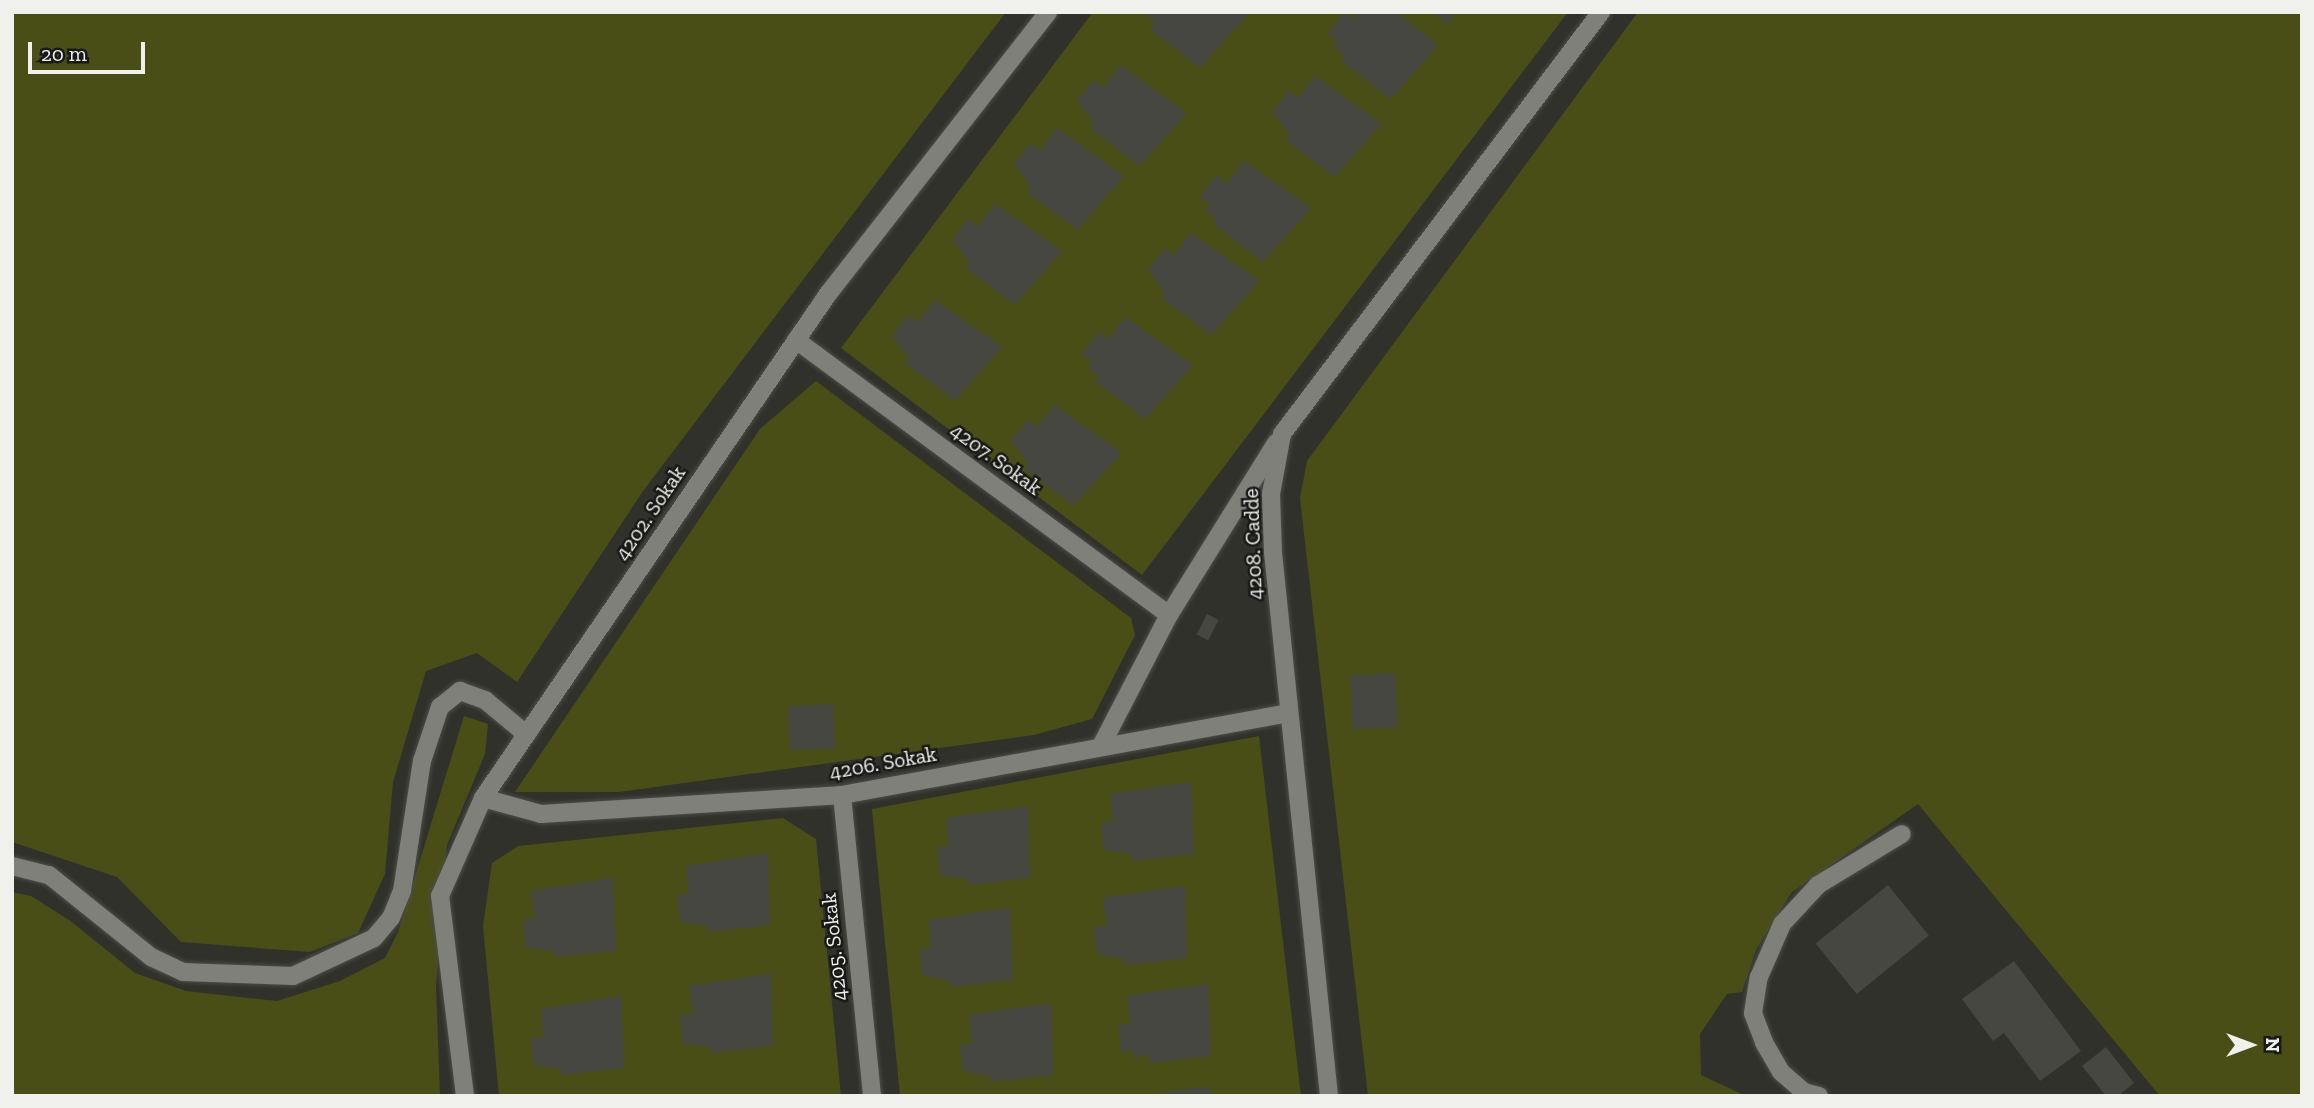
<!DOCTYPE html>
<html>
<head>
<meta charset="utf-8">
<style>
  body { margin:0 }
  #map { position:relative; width:2314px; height:1108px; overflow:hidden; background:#30312b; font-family:"Zilla Slab",serif }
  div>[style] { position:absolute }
  .green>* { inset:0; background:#494e17 }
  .building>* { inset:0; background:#464741; transform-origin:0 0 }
  .roads { filter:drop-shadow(0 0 2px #4c4d48) drop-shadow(0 0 2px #4c4d48) }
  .minor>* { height:18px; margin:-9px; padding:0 9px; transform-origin:9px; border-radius:9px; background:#7f8079 }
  span { translate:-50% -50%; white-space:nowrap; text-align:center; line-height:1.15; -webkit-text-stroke:5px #181916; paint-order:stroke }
  .street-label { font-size:21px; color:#f0f1ed }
  .frame { position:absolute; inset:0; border:14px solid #f0f1ed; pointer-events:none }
  .north { position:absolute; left:2216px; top:1010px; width:70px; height:70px; -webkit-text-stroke:5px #181916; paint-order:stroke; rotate:90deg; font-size:19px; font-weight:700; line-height:28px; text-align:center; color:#f0f1ed }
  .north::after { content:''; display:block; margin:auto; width:24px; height:32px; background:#f0f1ed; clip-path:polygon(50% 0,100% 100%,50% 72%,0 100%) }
  .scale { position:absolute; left:28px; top:42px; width:117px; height:32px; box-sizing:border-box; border:4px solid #f0f1ed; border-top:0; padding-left:9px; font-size:21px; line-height:24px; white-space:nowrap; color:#f0f1ed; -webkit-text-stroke:5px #181916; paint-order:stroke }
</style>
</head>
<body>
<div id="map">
  <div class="green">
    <div style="clip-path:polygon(12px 12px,1006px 12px,643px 491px,517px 682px,477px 653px,426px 671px,393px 782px,385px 874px,358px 933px,310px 952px,181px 942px,117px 877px,12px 842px)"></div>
    <div style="clip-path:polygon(1093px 12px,1568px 12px,1142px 575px,841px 348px)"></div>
    <div style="clip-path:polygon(1638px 12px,2302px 12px,2302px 1096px,2160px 1096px,1918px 804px,1791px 893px,1756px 950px,1742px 992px,1727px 994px,1700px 1034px,1701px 1075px,1746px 1096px,1368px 1096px,1300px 498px,1307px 461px)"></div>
    <div style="clip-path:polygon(816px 381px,1131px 618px,1135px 635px,1092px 719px,1034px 735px,619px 792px,515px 792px,760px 429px)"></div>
    <div style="clip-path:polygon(464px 716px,488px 724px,485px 754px,447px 845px,436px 987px,440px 1096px,12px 1096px,12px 892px,31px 896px,69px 920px,135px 973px,186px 991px,277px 1001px,340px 981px,385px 958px,398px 932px)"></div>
    <div style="clip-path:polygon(1259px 736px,1301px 1096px,900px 1096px,872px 809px)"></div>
    <div style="clip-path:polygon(783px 818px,816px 839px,841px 1096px,499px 1096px,483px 926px,492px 863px,518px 846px)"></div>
  </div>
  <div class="building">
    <div style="clip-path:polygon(1145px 12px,1246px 12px,1248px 14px,1200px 68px,1151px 30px,1155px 25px)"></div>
    <div style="clip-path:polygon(1344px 12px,1354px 20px,1360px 12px,1398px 14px,1438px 45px,1391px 99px,1341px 61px,1345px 56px,1333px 47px,1338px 41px,1328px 34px)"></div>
    <div style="clip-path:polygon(1432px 12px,1456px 12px,1447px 24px)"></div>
    <div style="clip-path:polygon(1120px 65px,1187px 113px,1139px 166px,1090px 128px,1094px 123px,1077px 101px,1094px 80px,1103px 87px)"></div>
    <div style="clip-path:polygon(1315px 76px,1382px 124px,1334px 177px,1285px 139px,1289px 134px,1272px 112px,1289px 90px,1298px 98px)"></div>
    <div style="clip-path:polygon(1057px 128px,1124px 176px,1077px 230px,1027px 192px,1031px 187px,1014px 164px,1030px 143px,1040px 150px)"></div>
    <div style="clip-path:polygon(1244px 161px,1311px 208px,1263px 262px,1214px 224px,1217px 219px,1206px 210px,1210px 204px,1200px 197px,1217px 175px,1227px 183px)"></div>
    <div style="clip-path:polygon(995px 204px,1062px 251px,1015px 305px,965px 267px,969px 262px,952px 240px,968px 219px,978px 226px)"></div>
    <div style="clip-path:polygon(1191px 233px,1259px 281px,1211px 335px,1161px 297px,1165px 292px,1148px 270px,1165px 248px,1174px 256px)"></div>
    <div style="clip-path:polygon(935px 300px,1002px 347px,955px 401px,905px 363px,909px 358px,892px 336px,908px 315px,918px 322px)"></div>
    <div style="clip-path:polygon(1125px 317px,1193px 365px,1145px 419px,1095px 381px,1099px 376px,1088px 367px,1092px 361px,1082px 354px,1099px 332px,1109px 339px)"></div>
    <div style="clip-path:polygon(1054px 405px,1122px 453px,1073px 506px,1024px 468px,1028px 463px,1011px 441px,1028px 420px,1037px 427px)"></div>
    <div style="left:1207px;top:614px;width:13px;height:23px;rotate:27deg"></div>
    <div style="left:1395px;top:673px;width:54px;height:45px;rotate:87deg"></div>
    <div style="left:833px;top:704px;width:44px;height:45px;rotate:87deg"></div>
    <div style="clip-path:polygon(1191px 782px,1194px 854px,1132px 861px,1131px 854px,1104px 850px,1101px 823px,1113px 822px,1110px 794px)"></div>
    <div style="clip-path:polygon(1028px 806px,1030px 878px,968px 885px,968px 879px,940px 875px,937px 847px,949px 846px,946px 818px)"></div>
    <div style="clip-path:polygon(768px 853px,770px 925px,708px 932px,708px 926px,680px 922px,677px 895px,689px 894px,686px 866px)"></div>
    <div style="clip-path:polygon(613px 878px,616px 951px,554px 957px,553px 951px,526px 947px,522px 920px,535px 918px,531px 891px)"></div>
    <div style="left:1888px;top:885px;width:65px;height:93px;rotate:51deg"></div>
    <div style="clip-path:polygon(1185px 886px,1187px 958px,1125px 965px,1125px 959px,1097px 954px,1094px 927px,1107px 926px,1103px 898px)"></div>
    <div style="clip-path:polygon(1010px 908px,1013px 980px,951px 987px,950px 980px,923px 976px,919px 950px,931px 948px,929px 920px)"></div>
    <div style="clip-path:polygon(2014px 961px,2081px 1051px,2040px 1081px,2004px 1033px,1993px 1041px,1962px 999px)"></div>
    <div style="clip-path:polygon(771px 974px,773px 1046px,711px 1053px,711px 1047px,683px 1043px,680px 1015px,693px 1014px,689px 986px)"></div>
    <div style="clip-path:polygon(1208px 984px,1211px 1056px,1150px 1063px,1148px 1056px,1134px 1058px,1133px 1051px,1121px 1052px,1118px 1025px,1130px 1024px,1127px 996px)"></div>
    <div style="clip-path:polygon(621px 996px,624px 1068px,562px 1075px,561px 1069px,534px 1065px,531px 1038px,543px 1037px,541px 1009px)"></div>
    <div style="clip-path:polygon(1051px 1003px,1053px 1075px,991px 1082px,991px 1076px,963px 1071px,960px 1045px,972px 1043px,969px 1015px)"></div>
    <div style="clip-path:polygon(2106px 1047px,2134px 1083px,2118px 1096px,2106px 1096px,2082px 1066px)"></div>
    <div style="clip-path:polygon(1209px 1087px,1210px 1096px,1158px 1092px)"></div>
  </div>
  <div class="roads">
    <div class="minor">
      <div style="left:796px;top:340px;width:463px;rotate:36.4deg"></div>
      <div style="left:1101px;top:746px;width:148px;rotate:-62.6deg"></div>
      <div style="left:1169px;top:615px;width:203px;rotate:-58.1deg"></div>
      <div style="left:842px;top:795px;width:302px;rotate:84.3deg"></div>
      <div style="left:483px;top:798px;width:60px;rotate:15.4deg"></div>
      <div style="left:541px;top:814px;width:302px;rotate:-3.6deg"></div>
      <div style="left:842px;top:795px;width:453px;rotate:-10.4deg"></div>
      <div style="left:12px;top:866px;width:38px;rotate:14deg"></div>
      <div style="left:49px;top:875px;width:131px;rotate:38.8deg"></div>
      <div style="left:151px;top:957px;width:35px;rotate:25deg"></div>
      <div style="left:183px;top:972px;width:110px;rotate:2.1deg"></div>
      <div style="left:293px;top:976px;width:89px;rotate:-25.1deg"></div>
      <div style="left:374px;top:938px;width:26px;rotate:-50deg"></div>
      <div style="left:391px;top:918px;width:29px;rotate:-68deg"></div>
      <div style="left:402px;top:891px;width:132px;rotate:-81.3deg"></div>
      <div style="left:422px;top:761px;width:57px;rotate:-71.6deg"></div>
      <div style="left:440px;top:707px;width:26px;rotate:-39deg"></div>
      <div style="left:460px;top:691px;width:27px;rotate:20deg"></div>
      <div style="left:485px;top:700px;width:53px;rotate:39.7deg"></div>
      <div style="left:465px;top:1096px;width:202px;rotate:-97.1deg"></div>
      <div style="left:440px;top:896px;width:107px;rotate:-66.3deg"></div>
      <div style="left:483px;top:798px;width:611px;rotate:-55.61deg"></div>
      <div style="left:828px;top:294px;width:358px;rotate:-52deg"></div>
      <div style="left:1329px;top:1096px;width:547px;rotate:-95.88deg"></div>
      <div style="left:1273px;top:552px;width:58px;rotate:-92deg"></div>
      <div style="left:1271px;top:494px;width:61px;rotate:-79.6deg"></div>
      <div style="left:1282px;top:434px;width:529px;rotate:-52.91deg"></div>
      <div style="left:1819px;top:1096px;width:16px;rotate:-165deg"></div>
      <div style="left:1804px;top:1092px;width:30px;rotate:-139deg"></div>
      <div style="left:1781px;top:1072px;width:34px;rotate:-120deg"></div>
      <div style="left:1764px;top:1042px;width:31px;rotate:-111deg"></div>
      <div style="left:1753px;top:1013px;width:36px;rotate:-81deg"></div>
      <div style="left:1759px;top:977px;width:58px;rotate:-66.5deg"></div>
      <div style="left:1782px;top:924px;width:53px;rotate:-47.3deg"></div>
      <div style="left:1818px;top:885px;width:98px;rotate:-31.3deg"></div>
    </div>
  </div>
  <div class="street-label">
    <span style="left:996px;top:459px;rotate:36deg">4207. Sokak</span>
    <span style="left:650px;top:513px;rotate:-56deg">4202. Sokak</span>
    <span style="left:1253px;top:544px;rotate:-92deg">4208. Cadde</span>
    <span style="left:883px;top:763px;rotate:-10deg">4206. Sokak</span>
    <span style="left:834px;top:947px;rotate:-96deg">4205. Sokak</span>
  </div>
  <div class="frame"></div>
  <div class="north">N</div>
  <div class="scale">20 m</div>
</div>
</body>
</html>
